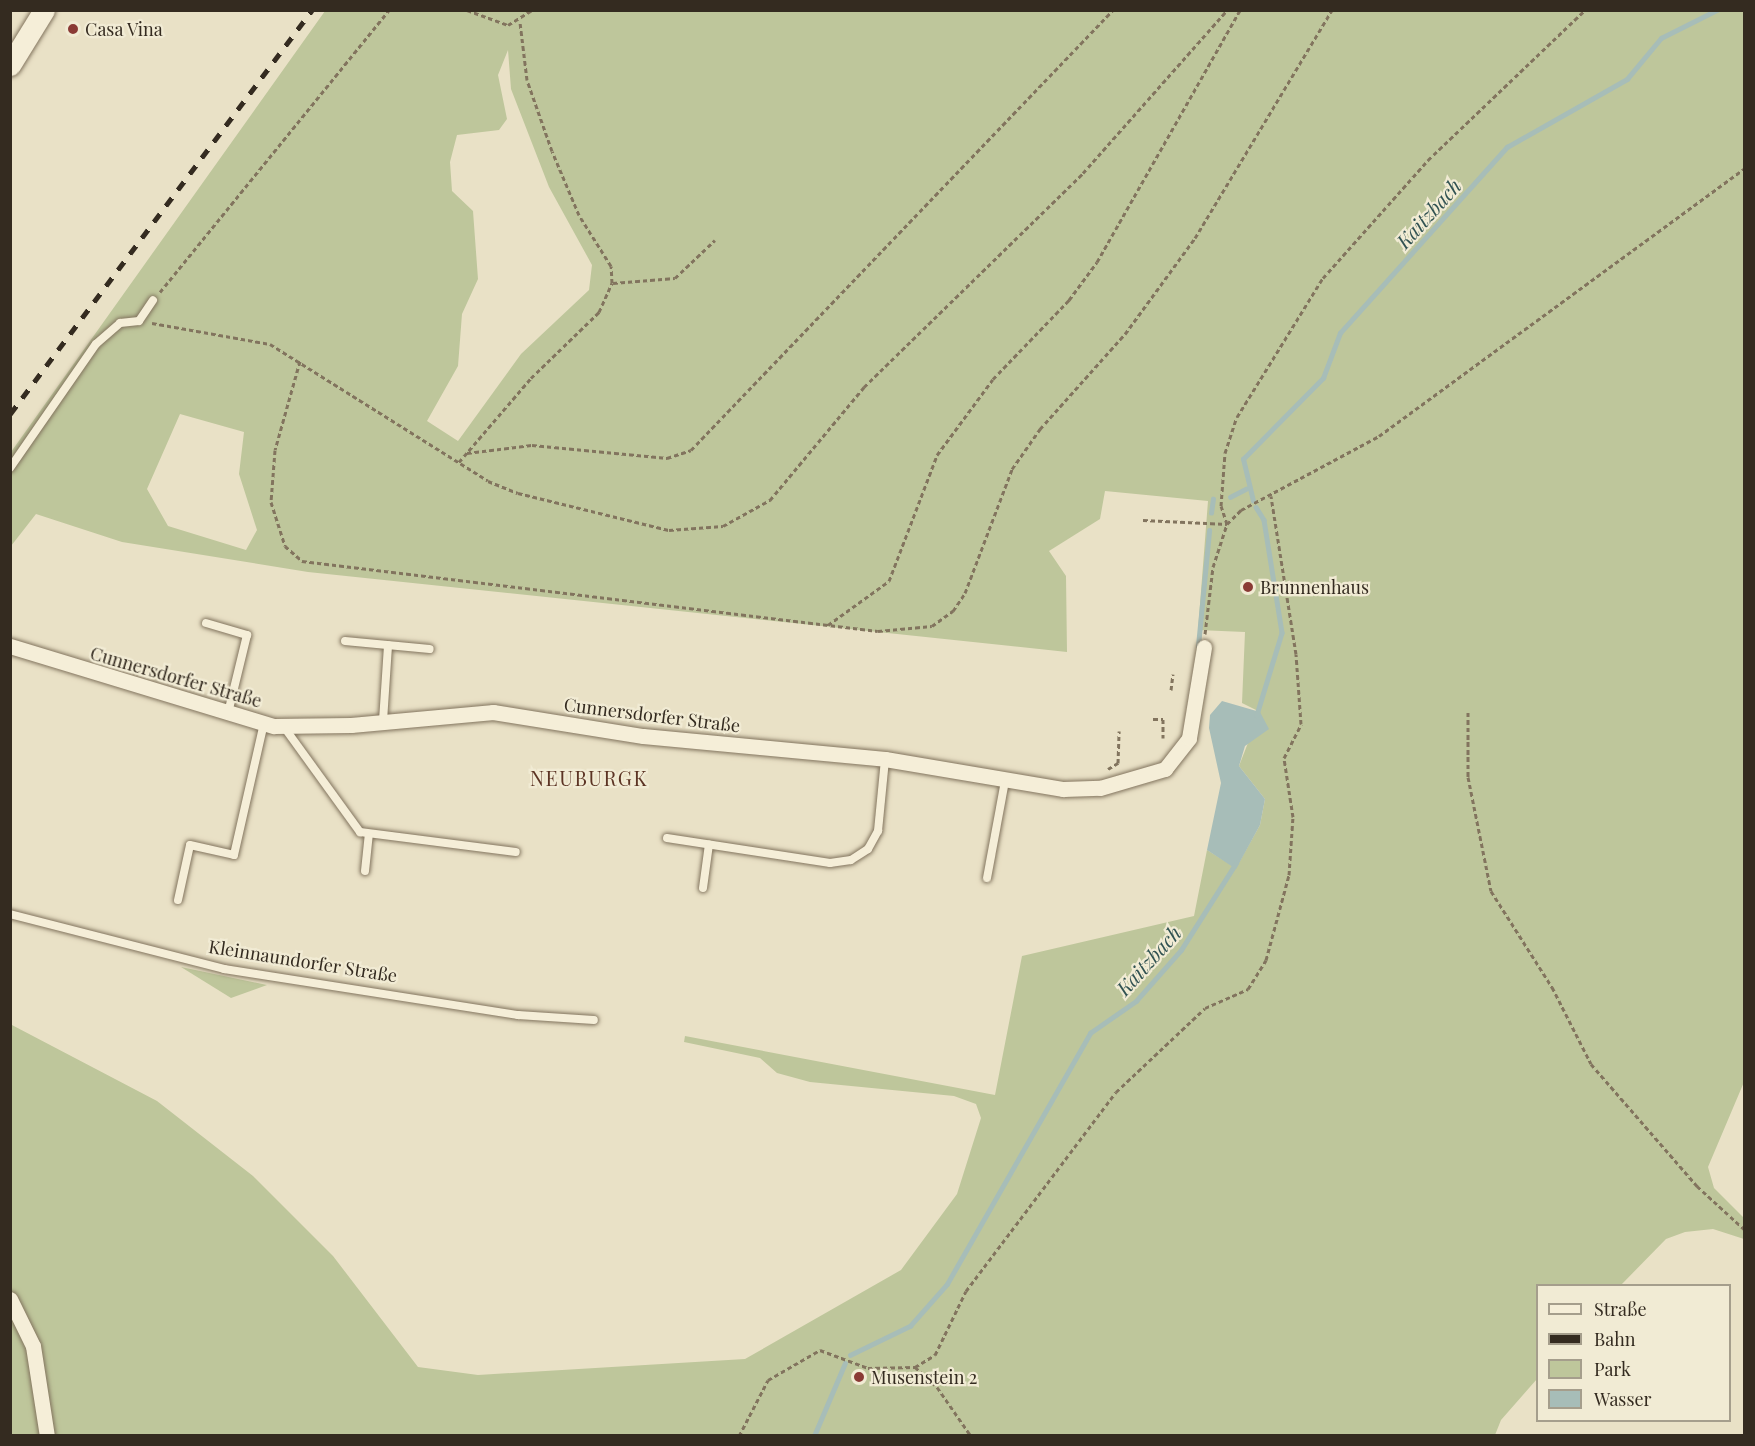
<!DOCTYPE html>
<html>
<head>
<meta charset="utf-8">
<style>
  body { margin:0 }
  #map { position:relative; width:1755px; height:1446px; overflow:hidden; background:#e9e1c6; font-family:"Playfair Display",serif }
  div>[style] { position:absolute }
  .green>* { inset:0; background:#bec69b }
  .water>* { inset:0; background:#a7bdb8 }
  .stream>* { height:4.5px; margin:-2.25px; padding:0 2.25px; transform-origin:2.25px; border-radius:2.25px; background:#a7bdb8 }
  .path>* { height:3px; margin-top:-1.5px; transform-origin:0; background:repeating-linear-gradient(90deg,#82745e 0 4.5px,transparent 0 7.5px) }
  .roads { filter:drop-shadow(0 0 2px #82745e) drop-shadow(0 0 2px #82745e) }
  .service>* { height:8px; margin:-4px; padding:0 4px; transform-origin:4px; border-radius:4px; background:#f5eed8 }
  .minor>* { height:15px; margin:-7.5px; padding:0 7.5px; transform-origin:7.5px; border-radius:7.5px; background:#f5eed8 }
  .secondary>* { height:21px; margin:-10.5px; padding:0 10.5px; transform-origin:10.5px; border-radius:10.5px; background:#f5eed8 }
  .rail>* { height:4.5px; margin-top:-2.25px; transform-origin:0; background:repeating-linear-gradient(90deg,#342b20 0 10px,transparent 0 20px) }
  .dots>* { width:16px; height:16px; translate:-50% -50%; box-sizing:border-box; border:3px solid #f1ebd4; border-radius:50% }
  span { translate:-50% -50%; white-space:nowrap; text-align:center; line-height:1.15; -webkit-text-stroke:4.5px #f1ebd4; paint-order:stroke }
  .poi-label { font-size:18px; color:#342b20 }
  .left { translate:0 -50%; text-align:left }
  .street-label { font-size:18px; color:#342b20 }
  .water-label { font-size:20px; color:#315252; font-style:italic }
  .neighbourhood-label { font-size:20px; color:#5c3424; letter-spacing:1.5px }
  .frame { position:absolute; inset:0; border:12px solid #342b20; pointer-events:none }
  .legend { position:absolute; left:1536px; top:1284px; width:195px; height:138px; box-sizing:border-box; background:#f1ebd4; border:2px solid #a59e8c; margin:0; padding:8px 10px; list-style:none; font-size:18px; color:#342b20 }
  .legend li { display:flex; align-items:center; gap:12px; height:30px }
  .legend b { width:30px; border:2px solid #a59e8c }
</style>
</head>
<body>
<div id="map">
  <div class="green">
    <div style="clip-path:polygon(evenodd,325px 11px,1744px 11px,1744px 1082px,1708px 1167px,1714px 1188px,1744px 1218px,1744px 1239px,1713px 1229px,1685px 1232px,1666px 1239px,1621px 1285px,1538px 1286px,1537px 1379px,1501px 1420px,1495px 1435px,11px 1435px,10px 1024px,157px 1101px,253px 1176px,333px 1256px,418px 1367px,478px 1375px,745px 1359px,901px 1270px,957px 1194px,981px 1118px,976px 1104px,954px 1096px,810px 1082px,777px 1073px,760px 1058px,684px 1042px,685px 1036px,995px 1095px,1022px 956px,1194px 916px,1207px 850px,1236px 868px,1260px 825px,1265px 799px,1239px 766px,1260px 712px,1242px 703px,1245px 632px,1198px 630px,1208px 501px,1105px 491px,1100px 519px,1049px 551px,1066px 576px,1067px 652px,308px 572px,122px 542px,36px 514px,11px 546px,11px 452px,325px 11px,508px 50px,511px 89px,549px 187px,592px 265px,589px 290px,521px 354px,458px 441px,427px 421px,458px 366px,462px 314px,478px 279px,473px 211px,452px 191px,450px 162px,457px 135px,499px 130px,507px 119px,498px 75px,508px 50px,325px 11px,180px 414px,244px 432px,239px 474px,257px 530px,246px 550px,168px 526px,147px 489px,180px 414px)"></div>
    <div style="clip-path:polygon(181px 967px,267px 985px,231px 998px)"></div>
  </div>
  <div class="water">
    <div style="clip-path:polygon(1222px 701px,1260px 712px,1269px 729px,1245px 746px,1239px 766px,1265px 799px,1260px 825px,1236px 869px,1207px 850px,1221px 783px,1209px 728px,1210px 715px)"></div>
  </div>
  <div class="stream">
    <div style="left:1230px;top:497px;width:18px;rotate:-27deg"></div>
    <div style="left:1253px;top:501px;width:43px;rotate:-103.4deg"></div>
    <div style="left:1243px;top:459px;width:114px;rotate:-45.4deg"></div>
    <div style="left:1323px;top:378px;width:48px;rotate:-69.3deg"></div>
    <div style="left:1340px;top:333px;width:250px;rotate:-48.1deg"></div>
    <div style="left:1507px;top:147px;width:138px;rotate:-29.5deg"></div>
    <div style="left:1627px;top:79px;width:53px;rotate:-50.3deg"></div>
    <div style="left:1661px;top:38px;width:63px;rotate:-26.6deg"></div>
    <div style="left:1256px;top:507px;width:15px;rotate:58deg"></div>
    <div style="left:1264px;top:520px;width:114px;rotate:80.9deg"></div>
    <div style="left:1282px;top:633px;width:86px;rotate:107deg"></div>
    <div style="left:1211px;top:513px;width:14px;rotate:-82deg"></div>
    <div style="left:1198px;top:646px;width:116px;rotate:-84.5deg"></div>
    <div style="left:850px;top:1355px;width:67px;rotate:-25.8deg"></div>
    <div style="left:910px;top:1326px;width:56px;rotate:-48.6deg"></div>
    <div style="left:947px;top:1284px;width:289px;rotate:-60.3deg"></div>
    <div style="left:1090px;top:1033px;width:56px;rotate:-34.8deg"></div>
    <div style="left:1136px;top:1001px;width:68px;rotate:-48.6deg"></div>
    <div style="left:1181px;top:950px;width:103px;rotate:-57.7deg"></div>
    <div style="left:814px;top:1436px;width:79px;rotate:-67deg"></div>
  </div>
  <div class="path">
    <div style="left:467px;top:10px;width:44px;rotate:20.1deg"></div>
    <div style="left:508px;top:25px;width:28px;rotate:-32deg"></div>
    <div style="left:613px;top:283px;width:62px;rotate:-4.6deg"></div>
    <div style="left:675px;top:278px;width:55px;rotate:-43.5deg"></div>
    <div style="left:160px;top:292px;width:363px;rotate:-50.9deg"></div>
    <div style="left:152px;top:323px;width:120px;rotate:10.1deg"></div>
    <div style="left:270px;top:344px;width:257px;rotate:32.1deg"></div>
    <div style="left:488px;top:481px;width:32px;rotate:22deg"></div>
    <div style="left:518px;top:493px;width:155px;rotate:13.8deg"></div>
    <div style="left:669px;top:530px;width:54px;rotate:-4.2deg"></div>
    <div style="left:723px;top:526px;width:54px;rotate:-29deg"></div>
    <div style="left:770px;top:500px;width:147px;rotate:-50.2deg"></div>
    <div style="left:864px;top:387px;width:306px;rotate:-44.3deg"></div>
    <div style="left:1083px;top:173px;width:217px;rotate:-48.5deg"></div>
    <div style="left:300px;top:361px;width:92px;rotate:105.7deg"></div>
    <div style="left:275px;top:450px;width:52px;rotate:94.4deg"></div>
    <div style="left:271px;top:502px;width:46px;rotate:72.3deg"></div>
    <div style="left:285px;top:546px;width:23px;rotate:41deg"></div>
    <div style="left:302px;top:561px;width:580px;rotate:6.93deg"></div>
    <div style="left:878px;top:631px;width:54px;rotate:-5.3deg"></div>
    <div style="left:932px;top:626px;width:26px;rotate:-36deg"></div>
    <div style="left:953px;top:611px;width:22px;rotate:-56deg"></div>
    <div style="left:965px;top:593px;width:133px;rotate:-69.2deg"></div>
    <div style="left:1012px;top:469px;width:49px;rotate:-55deg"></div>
    <div style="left:1040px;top:429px;width:127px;rotate:-48.2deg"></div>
    <div style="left:1125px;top:334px;width:119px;rotate:-53.9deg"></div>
    <div style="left:1195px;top:238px;width:266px;rotate:-59deg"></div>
    <div style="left:467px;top:453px;width:65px;rotate:-7deg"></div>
    <div style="left:532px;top:445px;width:136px;rotate:5.5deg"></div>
    <div style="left:667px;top:458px;width:25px;rotate:-18deg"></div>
    <div style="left:691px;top:450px;width:610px;rotate:-46.2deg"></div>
    <div style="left:459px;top:462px;width:111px;rotate:-49.4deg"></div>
    <div style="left:531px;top:378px;width:95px;rotate:-44.1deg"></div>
    <div style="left:599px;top:312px;width:32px;rotate:-66deg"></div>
    <div style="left:612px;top:283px;width:17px;rotate:-93deg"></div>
    <div style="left:611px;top:266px;width:60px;rotate:-122.1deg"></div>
    <div style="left:579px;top:215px;width:69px;rotate:-112.9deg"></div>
    <div style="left:552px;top:151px;width:75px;rotate:-109.4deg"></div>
    <div style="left:527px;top:80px;width:58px;rotate:-96.9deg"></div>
    <div style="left:1143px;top:520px;width:84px;rotate:2.7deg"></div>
    <div style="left:1227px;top:524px;width:19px;rotate:-108deg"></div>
    <div style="left:1221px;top:506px;width:53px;rotate:-85.7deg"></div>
    <div style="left:1225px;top:453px;width:38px;rotate:-72deg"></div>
    <div style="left:1237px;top:417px;width:163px;rotate:-58.3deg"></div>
    <div style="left:1323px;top:278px;width:158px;rotate:-48.3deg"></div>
    <div style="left:1428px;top:160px;width:217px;rotate:-43.7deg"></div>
    <div style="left:828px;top:625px;width:75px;rotate:-35.8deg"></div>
    <div style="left:889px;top:581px;width:135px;rotate:-69.1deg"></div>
    <div style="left:937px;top:455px;width:94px;rotate:-53.6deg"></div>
    <div style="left:993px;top:379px;width:110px;rotate:-46.1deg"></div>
    <div style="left:1069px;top:300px;width:47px;rotate:-53.6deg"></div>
    <div style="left:1097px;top:262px;width:290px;rotate:-60.4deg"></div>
    <div style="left:1205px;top:634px;width:67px;rotate:-83.2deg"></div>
    <div style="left:1213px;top:567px;width:45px;rotate:-72deg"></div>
    <div style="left:1227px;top:524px;width:20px;rotate:-45deg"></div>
    <div style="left:1241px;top:510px;width:157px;rotate:-28.2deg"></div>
    <div style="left:1379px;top:436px;width:452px;rotate:-36.2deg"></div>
    <div style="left:1171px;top:690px;width:16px;rotate:-83deg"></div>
    <div style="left:1468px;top:712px;width:65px;rotate:90deg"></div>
    <div style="left:1468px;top:777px;width:116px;rotate:78.6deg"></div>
    <div style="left:1491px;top:891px;width:114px;rotate:57.6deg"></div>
    <div style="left:1552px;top:987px;width:86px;rotate:63.1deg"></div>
    <div style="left:1591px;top:1064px;width:162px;rotate:49deg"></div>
    <div style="left:1697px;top:1186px;width:64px;rotate:42.5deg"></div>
    <div style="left:1153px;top:719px;width:10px"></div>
    <div style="left:1163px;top:719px;width:19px;rotate:90deg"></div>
    <div style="left:1108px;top:769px;width:12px;rotate:-31deg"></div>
    <div style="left:1118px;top:763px;width:32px;rotate:-88deg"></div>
    <div style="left:915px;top:1367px;width:30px;rotate:42deg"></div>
    <div style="left:937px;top:1387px;width:60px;rotate:55.2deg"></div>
    <div style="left:739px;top:1436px;width:63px;rotate:-62.6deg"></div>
    <div style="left:768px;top:1380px;width:60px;rotate:-30deg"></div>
    <div style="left:820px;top:1350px;width:51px;rotate:20.6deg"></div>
    <div style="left:868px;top:1368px;width:47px;rotate:-1.2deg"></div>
    <div style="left:915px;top:1367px;width:23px;rotate:-31deg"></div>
    <div style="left:935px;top:1355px;width:71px;rotate:-64.2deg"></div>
    <div style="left:966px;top:1291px;width:249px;rotate:-53deg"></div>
    <div style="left:1116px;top:1092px;width:122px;rotate:-43.3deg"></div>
    <div style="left:1205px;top:1008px;width:47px;rotate:-23.8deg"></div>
    <div style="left:1248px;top:989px;width:34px;rotate:-58deg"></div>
    <div style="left:1266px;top:960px;width:88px;rotate:-74.9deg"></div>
    <div style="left:1289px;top:875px;width:58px;rotate:-86.1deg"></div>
    <div style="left:1293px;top:817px;width:60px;rotate:-98.7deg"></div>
    <div style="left:1284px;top:758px;width:38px;rotate:-63deg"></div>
    <div style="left:1301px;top:724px;width:70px;rotate:-94.1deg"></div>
    <div style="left:1296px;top:654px;width:160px;rotate:-99deg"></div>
  </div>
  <div class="roads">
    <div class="service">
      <div style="left:10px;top:468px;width:151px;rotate:-55.3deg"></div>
      <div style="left:96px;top:344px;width:32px;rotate:-41deg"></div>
      <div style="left:120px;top:323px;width:19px;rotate:-6deg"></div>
      <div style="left:139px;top:321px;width:25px;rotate:-56deg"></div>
      <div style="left:206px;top:623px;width:43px;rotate:16.3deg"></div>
      <div style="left:247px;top:635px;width:80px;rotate:103.7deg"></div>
      <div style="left:345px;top:641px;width:85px;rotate:5.4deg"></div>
      <div style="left:383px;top:721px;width:76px;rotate:-86.2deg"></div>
      <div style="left:284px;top:727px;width:130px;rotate:54.1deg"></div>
      <div style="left:360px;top:832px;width:157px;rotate:7.3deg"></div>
      <div style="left:667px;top:838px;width:165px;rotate:8.7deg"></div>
      <div style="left:830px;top:863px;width:21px;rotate:-8deg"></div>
      <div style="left:851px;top:860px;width:20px;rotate:-33deg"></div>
      <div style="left:868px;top:849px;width:21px;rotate:-61deg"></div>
      <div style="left:878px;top:831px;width:72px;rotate:-84.4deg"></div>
      <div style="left:365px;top:871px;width:37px;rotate:-84deg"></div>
      <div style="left:987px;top:878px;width:99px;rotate:-79.5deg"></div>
      <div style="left:703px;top:888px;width:44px;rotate:-82.2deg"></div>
      <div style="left:178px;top:900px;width:56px;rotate:-77.7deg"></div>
      <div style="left:190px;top:845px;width:45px;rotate:12.8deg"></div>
      <div style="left:234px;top:855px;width:135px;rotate:-77.2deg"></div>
      <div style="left:10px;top:914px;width:221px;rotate:14.4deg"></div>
      <div style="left:224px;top:969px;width:298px;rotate:8.9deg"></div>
      <div style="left:518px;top:1015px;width:76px;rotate:3.8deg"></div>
    </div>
    <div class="minor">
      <div style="left:10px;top:646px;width:276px;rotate:16.9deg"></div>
      <div style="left:274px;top:726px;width:77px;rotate:-0.7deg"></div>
      <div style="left:351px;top:725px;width:143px;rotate:-5.2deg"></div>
      <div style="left:493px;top:712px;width:152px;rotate:9.1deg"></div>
      <div style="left:643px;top:736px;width:243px;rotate:5.4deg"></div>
      <div style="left:885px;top:759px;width:181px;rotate:9.6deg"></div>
      <div style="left:1063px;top:789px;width:37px;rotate:-2deg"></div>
      <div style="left:1100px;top:788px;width:68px;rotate:-16.3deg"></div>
      <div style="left:1165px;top:769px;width:39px;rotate:-52deg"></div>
      <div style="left:1189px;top:738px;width:92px;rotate:-80.6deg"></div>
      <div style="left:10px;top:1299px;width:52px;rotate:63.9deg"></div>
      <div style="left:33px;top:1346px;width:91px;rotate:81.2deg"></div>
    </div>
    <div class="secondary">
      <div style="left:10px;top:65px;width:65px;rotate:-58.3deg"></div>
    </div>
  </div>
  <div class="rail">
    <div style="left:10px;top:414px;width:504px;rotate:-53.22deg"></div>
  </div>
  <div class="dots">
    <div style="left:73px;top:29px;background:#8a3a35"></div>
    <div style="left:1248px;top:587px;background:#8a3a35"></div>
    <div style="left:859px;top:1377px;background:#8a3a35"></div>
  </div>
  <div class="poi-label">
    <span class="left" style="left:85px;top:29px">Casa Vina</span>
    <span class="left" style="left:1260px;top:587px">Brunnenhaus</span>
    <span class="left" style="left:871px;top:1377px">Musenstein 2</span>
  </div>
  <div class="street-label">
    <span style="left:176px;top:677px;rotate:16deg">Cunnersdorfer Straße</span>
    <span style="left:652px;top:715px;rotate:7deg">Cunnersdorfer Straße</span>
    <span style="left:303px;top:961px;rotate:9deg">Kleinnaundorfer Straße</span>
  </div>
  <div class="water-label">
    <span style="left:1428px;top:213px;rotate:-48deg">Kaitzbach</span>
    <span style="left:1148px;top:960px;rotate:-48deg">Kaitzbach</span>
  </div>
  <div class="neighbourhood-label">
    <span style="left:589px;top:777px">NEUBURGK</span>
  </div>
  <div class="frame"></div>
  <ul class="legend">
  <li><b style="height:8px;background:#f5eed8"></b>Straße</li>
  <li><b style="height:8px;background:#342b20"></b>Bahn</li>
  <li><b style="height:16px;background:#bec69b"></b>Park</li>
  <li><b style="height:16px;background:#a7bdb8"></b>Wasser</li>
  </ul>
</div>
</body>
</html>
